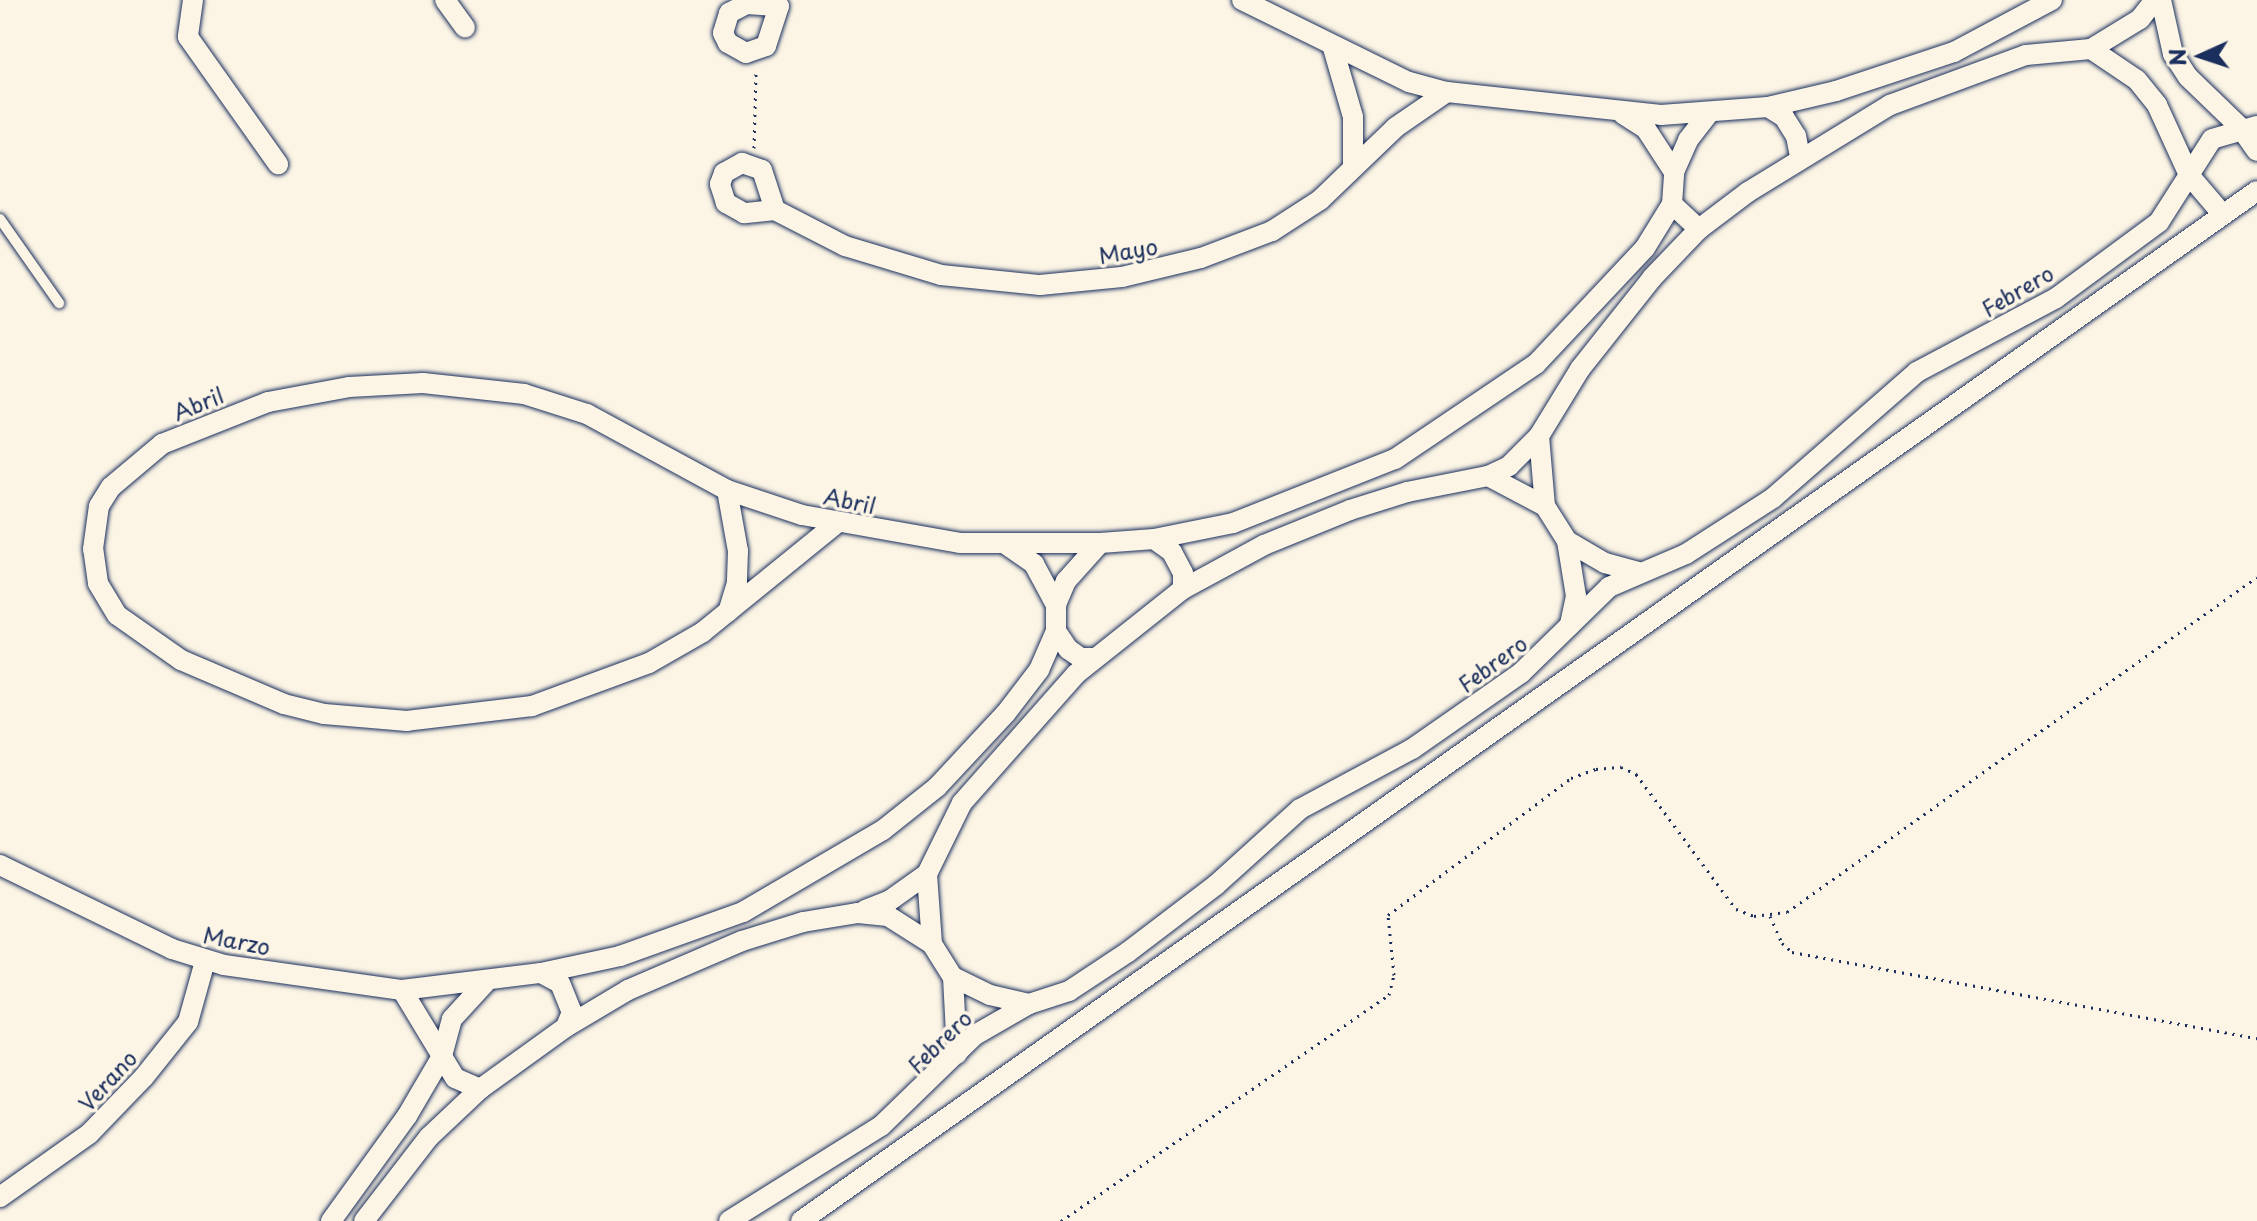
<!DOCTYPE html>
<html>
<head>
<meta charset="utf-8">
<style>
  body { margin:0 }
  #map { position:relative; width:2257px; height:1221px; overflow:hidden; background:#fcf5e5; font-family:"Playpen Sans",sans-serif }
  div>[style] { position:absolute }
  .path>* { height:3px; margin-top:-1.5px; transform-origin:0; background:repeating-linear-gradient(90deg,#1b2f5e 0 2px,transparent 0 8px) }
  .roads { filter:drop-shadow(0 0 2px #1b2f5e) drop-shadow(0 0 2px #1b2f5e) }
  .lane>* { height:10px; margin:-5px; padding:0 5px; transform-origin:5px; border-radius:5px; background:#fcf5e5 }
  .street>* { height:20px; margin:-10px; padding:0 10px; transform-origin:10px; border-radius:10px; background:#fcf5e5 }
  span { translate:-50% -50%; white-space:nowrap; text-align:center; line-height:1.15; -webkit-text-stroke:7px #fcf5e5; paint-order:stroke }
  .street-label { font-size:22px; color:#1b2f5e }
  .north { position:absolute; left:2161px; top:16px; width:80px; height:80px; -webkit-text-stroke:6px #fcf5e5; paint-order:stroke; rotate:267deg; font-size:22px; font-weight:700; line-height:32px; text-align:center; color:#1b2f5e }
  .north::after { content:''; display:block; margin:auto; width:28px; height:36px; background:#1b2f5e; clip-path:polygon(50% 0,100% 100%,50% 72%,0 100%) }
</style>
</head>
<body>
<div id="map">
  <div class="path">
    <div style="left:754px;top:148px;width:77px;rotate:-88.5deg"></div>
    <div style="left:1770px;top:916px;width:30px;rotate:66deg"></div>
    <div style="left:1782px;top:943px;width:13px;rotate:42deg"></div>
    <div style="left:1792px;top:952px;width:473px;rotate:10.5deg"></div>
    <div style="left:1061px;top:1221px;width:398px;rotate:-34.6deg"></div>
    <div style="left:1389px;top:995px;width:21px;rotate:-76deg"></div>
    <div style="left:1394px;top:975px;width:60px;rotate:-95.7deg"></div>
    <div style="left:1388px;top:915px;width:229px;rotate:-36.8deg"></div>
    <div style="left:1571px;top:778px;width:27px;rotate:-20deg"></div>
    <div style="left:1596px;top:769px;width:25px;rotate:-5deg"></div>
    <div style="left:1621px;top:767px;width:17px;rotate:25deg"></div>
    <div style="left:1636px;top:774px;width:168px;rotate:53.5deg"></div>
    <div style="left:1736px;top:909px;width:19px;rotate:21deg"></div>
    <div style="left:1754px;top:916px;width:33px;rotate:-7deg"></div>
    <div style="left:1787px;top:912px;width:577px;rotate:-35.48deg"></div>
  </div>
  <div class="roads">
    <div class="lane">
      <div style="left:0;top:219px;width:103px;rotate:54.9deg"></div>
    </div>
    <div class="street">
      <div style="left:193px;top:0;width:37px;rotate:98deg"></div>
      <div style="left:188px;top:37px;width:156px;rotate:54.7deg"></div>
      <div style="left:445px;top:0;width:34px;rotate:54deg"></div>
      <div style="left:1242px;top:0;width:186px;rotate:26.2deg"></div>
      <div style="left:1409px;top:82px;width:39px;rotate:15deg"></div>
      <div style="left:1447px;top:92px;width:215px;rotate:6.1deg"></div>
      <div style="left:1661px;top:115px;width:107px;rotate:-4.3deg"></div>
      <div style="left:1768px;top:107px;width:70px;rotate:-13.2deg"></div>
      <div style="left:1836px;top:91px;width:124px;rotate:-18.3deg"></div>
      <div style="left:1954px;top:52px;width:111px;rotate:-28deg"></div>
      <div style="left:2161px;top:0;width:55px;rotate:77.5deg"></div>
      <div style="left:2173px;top:54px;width:27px;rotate:57deg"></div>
      <div style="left:2188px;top:77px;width:72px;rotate:43.9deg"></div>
      <div style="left:2240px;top:127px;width:29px;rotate:55deg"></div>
      <div style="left:747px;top:4px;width:32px;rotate:4deg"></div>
      <div style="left:779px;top:6px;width:42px;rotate:108deg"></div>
      <div style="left:766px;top:46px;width:21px;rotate:161deg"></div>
      <div style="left:746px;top:53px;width:21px;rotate:-151deg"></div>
      <div style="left:728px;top:43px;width:11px;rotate:-117deg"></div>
      <div style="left:723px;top:33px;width:21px;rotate:-73deg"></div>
      <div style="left:729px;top:13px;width:20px;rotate:-27deg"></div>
      <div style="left:1333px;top:48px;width:72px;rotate:73.8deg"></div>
      <div style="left:1353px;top:117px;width:50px;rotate:90deg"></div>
      <div style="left:2091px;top:49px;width:55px;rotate:34deg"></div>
      <div style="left:2137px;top:80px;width:32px;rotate:51deg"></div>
      <div style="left:2157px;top:105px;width:77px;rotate:65.4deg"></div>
      <div style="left:2189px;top:175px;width:52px;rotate:49.6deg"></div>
      <div style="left:1768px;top:107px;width:19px;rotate:32deg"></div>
      <div style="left:1784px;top:117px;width:22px;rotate:58deg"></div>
      <div style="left:1796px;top:136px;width:20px;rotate:79deg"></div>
      <div style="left:1623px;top:114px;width:27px;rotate:33deg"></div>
      <div style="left:1646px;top:129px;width:51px;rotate:56.9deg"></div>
      <div style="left:742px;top:163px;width:21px;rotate:19deg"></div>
      <div style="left:762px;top:170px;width:42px;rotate:72deg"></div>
      <div style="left:775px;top:210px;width:31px;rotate:174deg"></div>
      <div style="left:744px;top:213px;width:21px;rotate:-151deg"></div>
      <div style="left:726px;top:203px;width:20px;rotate:-108deg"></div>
      <div style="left:720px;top:184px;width:12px;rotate:-70deg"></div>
      <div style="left:724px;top:173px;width:21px;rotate:-29deg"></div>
      <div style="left:1672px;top:204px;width:32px;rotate:-86deg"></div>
      <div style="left:1674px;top:172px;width:35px;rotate:-66deg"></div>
      <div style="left:1688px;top:140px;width:34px;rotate:-52deg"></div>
      <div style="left:775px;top:210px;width:79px;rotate:27.2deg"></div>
      <div style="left:845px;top:246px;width:100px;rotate:16.8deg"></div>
      <div style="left:941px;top:275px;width:100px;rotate:5.8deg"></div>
      <div style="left:1040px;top:285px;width:82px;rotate:-5.6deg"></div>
      <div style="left:1122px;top:277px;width:81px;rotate:-13.5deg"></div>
      <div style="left:1201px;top:258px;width:76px;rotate:-20.8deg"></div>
      <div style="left:1272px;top:231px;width:57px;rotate:-32.9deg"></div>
      <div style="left:1320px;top:200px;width:105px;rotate:-43.8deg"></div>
      <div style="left:1396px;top:127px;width:62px;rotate:-34.5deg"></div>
      <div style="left:1539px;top:436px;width:70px;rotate:85.1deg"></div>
      <div style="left:1545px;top:506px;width:41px;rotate:57.8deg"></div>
      <div style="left:1567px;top:541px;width:44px;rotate:30.1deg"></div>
      <div style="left:1605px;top:563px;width:35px;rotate:15deg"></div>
      <div style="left:1488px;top:476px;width:64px;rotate:27.8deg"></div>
      <div style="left:727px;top:490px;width:62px;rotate:79.8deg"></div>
      <div style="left:738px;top:551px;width:32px;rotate:92deg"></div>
      <div style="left:737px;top:583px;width:30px;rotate:107deg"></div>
      <div style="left:837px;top:523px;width:173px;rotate:140.9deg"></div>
      <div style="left:703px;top:632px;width:62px;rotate:150.1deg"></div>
      <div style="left:649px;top:663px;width:125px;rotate:159.8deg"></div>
      <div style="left:532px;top:706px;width:126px;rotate:173.2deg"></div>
      <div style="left:407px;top:721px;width:83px;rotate:-175.2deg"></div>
      <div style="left:324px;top:714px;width:41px;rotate:-166deg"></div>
      <div style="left:284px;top:704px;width:112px;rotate:-156.9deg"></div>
      <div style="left:181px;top:660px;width:78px;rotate:-144.9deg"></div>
      <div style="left:117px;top:615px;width:37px;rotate:-121deg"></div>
      <div style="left:98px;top:583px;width:34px;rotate:-98deg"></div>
      <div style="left:93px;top:549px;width:43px;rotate:-82.1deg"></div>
      <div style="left:99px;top:506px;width:22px;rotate:-58deg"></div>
      <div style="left:111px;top:487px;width:67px;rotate:-40.1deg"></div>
      <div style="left:162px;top:444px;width:114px;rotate:-21.6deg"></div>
      <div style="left:268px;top:402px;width:82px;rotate:-10.5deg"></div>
      <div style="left:349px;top:387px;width:74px;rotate:-3.1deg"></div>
      <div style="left:423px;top:383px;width:102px;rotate:6.2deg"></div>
      <div style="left:524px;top:394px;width:66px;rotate:17.6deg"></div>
      <div style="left:587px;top:414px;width:159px;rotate:28.5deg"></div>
      <div style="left:727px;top:490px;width:79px;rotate:18.4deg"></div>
      <div style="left:802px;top:515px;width:160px;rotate:10deg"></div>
      <div style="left:960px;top:543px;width:140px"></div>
      <div style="left:1154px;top:539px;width:81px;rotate:-11.4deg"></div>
      <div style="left:1233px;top:523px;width:174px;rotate:-21.6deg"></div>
      <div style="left:1395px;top:459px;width:170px;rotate:-34deg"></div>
      <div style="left:1536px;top:364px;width:159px;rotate:-46.8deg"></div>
      <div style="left:1645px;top:248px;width:52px;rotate:-58.5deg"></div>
      <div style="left:1672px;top:204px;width:37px;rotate:43deg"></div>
      <div style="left:1567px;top:541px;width:56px;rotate:80.7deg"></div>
      <div style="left:1576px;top:596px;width:30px;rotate:102deg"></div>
      <div style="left:1007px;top:545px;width:33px;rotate:35deg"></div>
      <div style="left:1034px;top:564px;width:47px;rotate:61.8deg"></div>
      <div style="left:1183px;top:589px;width:92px;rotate:-28.5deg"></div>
      <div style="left:1264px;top:545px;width:93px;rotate:-22.1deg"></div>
      <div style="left:1350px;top:510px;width:60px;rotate:-17.5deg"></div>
      <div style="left:1407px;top:492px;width:83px;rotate:-11.2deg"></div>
      <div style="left:1488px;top:476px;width:23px;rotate:-25deg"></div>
      <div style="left:1509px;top:466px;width:42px;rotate:-45deg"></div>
      <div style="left:1539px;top:436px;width:79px;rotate:-58.5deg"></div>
      <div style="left:1580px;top:369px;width:116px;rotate:-51.6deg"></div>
      <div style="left:1652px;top:278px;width:68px;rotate:-46.2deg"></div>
      <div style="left:1699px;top:229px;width:61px;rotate:-37.1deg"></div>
      <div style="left:1748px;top:192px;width:167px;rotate:-31.5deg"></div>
      <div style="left:1890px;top:105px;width:145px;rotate:-20.2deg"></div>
      <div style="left:2026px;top:55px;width:65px;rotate:-5.3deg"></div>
      <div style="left:2091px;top:49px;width:57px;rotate:-31.5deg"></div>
      <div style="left:2140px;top:19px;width:24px;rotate:-52deg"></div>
      <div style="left:0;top:865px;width:191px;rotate:26deg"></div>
      <div style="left:172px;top:949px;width:54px;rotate:17.1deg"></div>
      <div style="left:224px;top:965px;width:180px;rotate:8deg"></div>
      <div style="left:402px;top:990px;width:140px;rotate:-7deg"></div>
      <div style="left:541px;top:973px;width:21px;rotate:28deg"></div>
      <div style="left:560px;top:983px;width:31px;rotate:68deg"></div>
      <div style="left:572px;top:1012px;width:16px;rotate:112deg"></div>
      <div style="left:566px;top:1027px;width:106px;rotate:144.2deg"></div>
      <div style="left:480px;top:1089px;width:27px;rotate:-156deg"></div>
      <div style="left:455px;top:1078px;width:26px;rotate:-121deg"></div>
      <div style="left:442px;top:1056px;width:38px;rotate:-75deg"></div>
      <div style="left:452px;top:1019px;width:49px;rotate:-47.5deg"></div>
      <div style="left:865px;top:910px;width:26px;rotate:-21deg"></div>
      <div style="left:889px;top:901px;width:47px;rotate:-35.4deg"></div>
      <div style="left:932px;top:944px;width:70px;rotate:-94.1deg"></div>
      <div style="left:927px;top:874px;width:79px;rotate:-63.8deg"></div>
      <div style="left:962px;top:803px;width:172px;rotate:-48.5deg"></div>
      <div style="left:1076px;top:674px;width:137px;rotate:-38.5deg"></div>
      <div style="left:1183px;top:589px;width:16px;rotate:-90deg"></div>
      <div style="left:1183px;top:573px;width:24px;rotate:-118deg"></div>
      <div style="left:1172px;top:552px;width:22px;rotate:-144deg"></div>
      <div style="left:1154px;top:539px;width:54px;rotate:175.8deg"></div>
      <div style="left:1100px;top:543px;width:51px;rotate:131.8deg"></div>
      <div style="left:1066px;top:581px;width:26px;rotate:113deg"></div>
      <div style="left:1056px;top:605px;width:26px;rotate:90deg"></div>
      <div style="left:1056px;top:631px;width:22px;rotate:56deg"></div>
      <div style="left:1068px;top:649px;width:16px;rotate:35deg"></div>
      <div style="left:1081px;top:658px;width:14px"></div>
      <div style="left:541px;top:973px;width:81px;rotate:-12.1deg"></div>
      <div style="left:620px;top:956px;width:131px;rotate:-19.7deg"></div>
      <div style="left:743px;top:912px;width:162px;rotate:-30.4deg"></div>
      <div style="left:883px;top:830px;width:69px;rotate:-38.5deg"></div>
      <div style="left:937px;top:787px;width:101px;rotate:-47deg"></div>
      <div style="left:1006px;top:713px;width:54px;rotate:-52.5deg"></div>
      <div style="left:1039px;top:670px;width:43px;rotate:-66.4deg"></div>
      <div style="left:953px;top:977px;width:41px;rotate:25.9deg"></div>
      <div style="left:990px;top:995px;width:40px;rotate:13deg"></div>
      <div style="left:566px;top:1027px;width:72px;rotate:-30.8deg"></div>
      <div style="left:628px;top:990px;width:124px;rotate:-23.3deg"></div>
      <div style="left:742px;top:941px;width:64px;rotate:-17.3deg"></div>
      <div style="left:803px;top:922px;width:56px;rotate:-9.3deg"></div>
      <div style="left:858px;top:913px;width:30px;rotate:6deg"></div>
      <div style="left:888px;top:916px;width:52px;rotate:32.5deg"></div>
      <div style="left:932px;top:944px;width:39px;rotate:58deg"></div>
      <div style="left:953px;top:977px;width:77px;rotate:87deg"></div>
      <div style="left:0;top:1197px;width:109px;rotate:-35.3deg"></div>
      <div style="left:89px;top:1134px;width:79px;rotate:-46deg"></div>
      <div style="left:144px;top:1077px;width:70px;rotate:-51.3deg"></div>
      <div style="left:188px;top:1022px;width:63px;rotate:-74.4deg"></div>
      <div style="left:331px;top:1221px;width:130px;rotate:-54.1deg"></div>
      <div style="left:407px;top:1116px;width:69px;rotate:-59.7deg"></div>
      <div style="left:442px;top:1056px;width:77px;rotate:-121.2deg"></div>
      <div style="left:364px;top:1221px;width:106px;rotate:-52.3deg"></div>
      <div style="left:429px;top:1137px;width:70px;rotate:-43.3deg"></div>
      <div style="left:729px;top:1221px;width:179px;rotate:-32deg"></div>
      <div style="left:881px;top:1126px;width:131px;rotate:-44.1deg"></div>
      <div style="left:975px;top:1035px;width:62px;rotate:-29.9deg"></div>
      <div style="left:1029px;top:1004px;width:42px;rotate:-18deg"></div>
      <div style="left:1069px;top:991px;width:71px;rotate:-33.5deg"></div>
      <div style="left:1128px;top:952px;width:111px;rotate:-37.3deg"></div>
      <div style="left:1216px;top:885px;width:113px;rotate:-42.1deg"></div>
      <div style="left:1300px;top:809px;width:127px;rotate:-28.2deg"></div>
      <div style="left:1412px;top:749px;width:133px;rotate:-34.9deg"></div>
      <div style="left:1521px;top:673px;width:123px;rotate:-44.3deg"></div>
      <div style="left:1609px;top:587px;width:84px;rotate:-23.2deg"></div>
      <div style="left:1686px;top:554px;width:103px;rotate:-32.8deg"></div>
      <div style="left:1773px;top:498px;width:191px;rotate:-41.2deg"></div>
      <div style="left:1917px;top:372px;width:157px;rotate:-28deg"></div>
      <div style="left:2056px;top:298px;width:128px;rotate:-36.4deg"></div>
      <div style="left:2159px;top:222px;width:98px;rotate:-57.4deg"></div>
      <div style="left:2212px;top:139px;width:47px;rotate:-16.1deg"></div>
      <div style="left:801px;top:1221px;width:1783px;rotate:-35.28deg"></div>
    </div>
  </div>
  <div class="street-label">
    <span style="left:1128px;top:250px;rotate:-10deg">Mayo</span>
    <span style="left:2017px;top:290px;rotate:-30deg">Febrero</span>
    <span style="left:198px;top:403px;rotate:-22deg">Abril</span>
    <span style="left:850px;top:500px;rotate:12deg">Abril</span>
    <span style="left:1492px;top:663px;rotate:-36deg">Febrero</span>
    <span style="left:237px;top:940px;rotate:11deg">Marzo</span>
    <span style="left:939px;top:1041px;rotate:-44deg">Febrero</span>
    <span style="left:107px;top:1080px;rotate:-47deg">Verano</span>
  </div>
  <div class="north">N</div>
</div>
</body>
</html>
